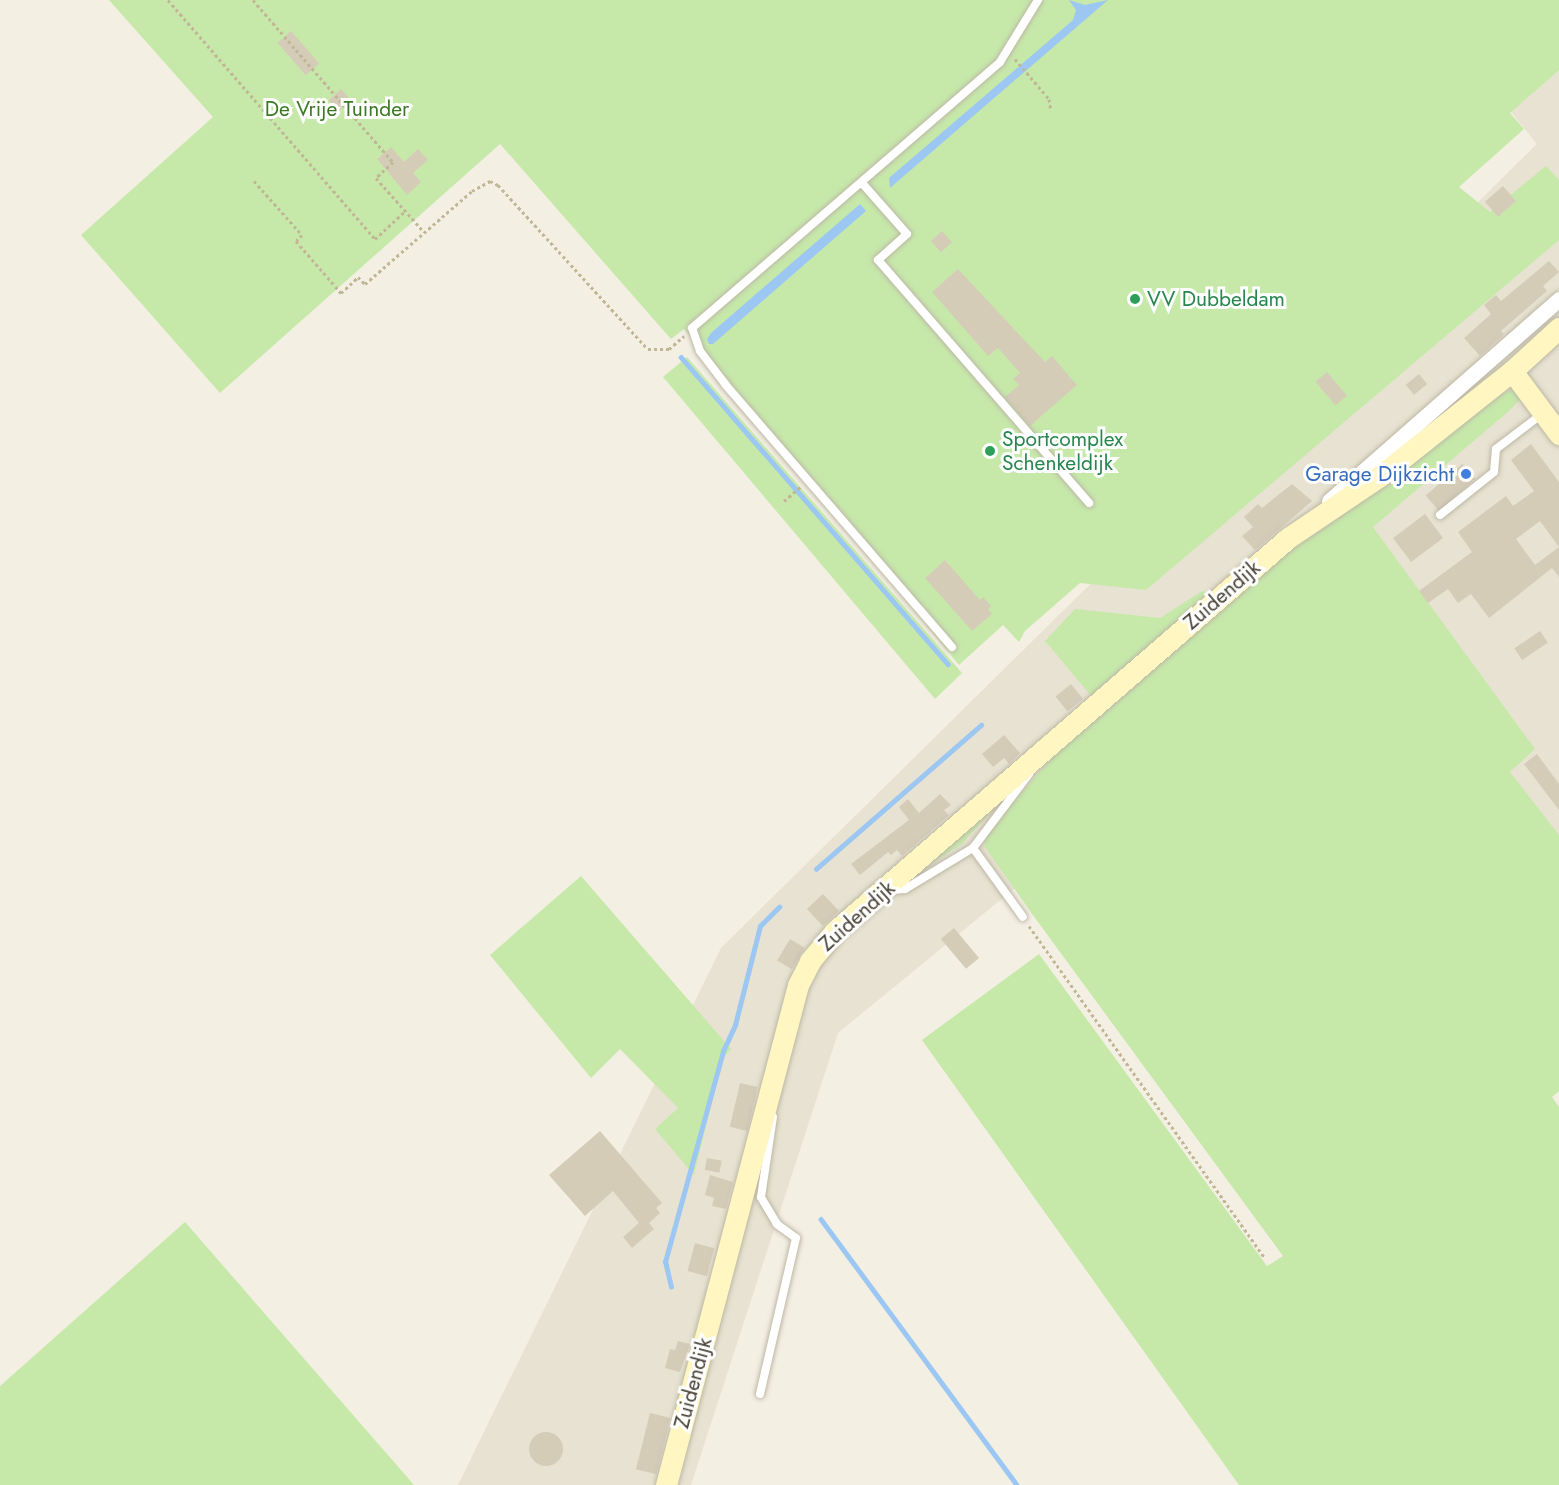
<!DOCTYPE html>
<html>
<head>
<meta charset="utf-8">
<style>
  body { margin:0 }
  #map { position:relative; width:1559px; height:1485px; overflow:hidden; background:#f3efe3; font-family:Jost,sans-serif }
  div>[style] { position:absolute }
  .residential>* { inset:0; background:#e7e2d1 }
  .green>* { inset:0; background:#c6e9aa }
  .water>* { inset:0; background:#9cc7f3 }
  .stream>* { height:4.5px; margin:-2.25px; padding:0 2.25px; transform-origin:2.25px; border-radius:2.25px; background:#9cc7f3 }
  .building>* { inset:0; background:#d5ccb8; transform-origin:0 0 }
  .round { border-radius:50% }
  .path>* { height:3px; margin-top:-1.5px; transform-origin:0; background:repeating-linear-gradient(90deg,#c1b696 0 3px,transparent 0 6px) }
  .roads { filter:drop-shadow(0 0 2px #beb8a6) drop-shadow(0 0 2px #beb8a6) }
  .lane>* { height:8px; margin:-4px; padding:0 4px; transform-origin:4px; border-radius:4px; background:#fff }
  .street>* { height:15px; margin:-7.5px; padding:0 7.5px; transform-origin:7.5px; border-radius:7.5px; background:#fff }
  .secondary>* { height:21px; margin:-10.5px; padding:0 10.5px; transform-origin:10.5px; border-radius:10.5px; background:#fff6c1 }
  .dots>* { width:16px; height:16px; translate:-50% -50%; box-sizing:border-box; border:3px solid #fff; border-radius:50% }
  span { translate:-50% -50%; white-space:nowrap; text-align:center; line-height:1.15; -webkit-text-stroke:6px #fff; paint-order:stroke }
  .park-label { font-size:21px; color:#3c7824 }
  .leisure-label { font-size:21px; color:#27864d }
  .left { translate:0 -50%; text-align:left }
  .shop-label { font-size:21px; color:#366cbe }
  .right { translate:-100% -50%; text-align:right }
  .street-label { font-size:21px; color:#453f33 }
</style>
</head>
<body>
<div id="map">
  <div class="residential">
    <div style="clip-path:polygon(1559px 67px,1559px 1001px,1298px 656px,838px 1033px,691px 1485px,458px 1485px,721px 948px,1537px 144px,1494px 91px)"></div>
  </div>
  <div class="green">
    <div style="clip-path:polygon(109px 0,1559px 0,1559px 70px,1510px 113px,1524px 129px,1459px 187px,1490px 212px,1546px 166px,1559px 180px,1559px 240px,1146px 590px,1080px 583px,1025px 631px,1019px 642px,1003px 625px,959px 665px,684px 329px,671px 339px,500px 144px,220px 393px,81px 235px,213px 117px)"></div>
    <div style="clip-path:polygon(687px 357px,962px 673px,935px 699px,663px 377px)"></div>
    <div style="clip-path:polygon(1512px 390px,1523px 396px,1510px 410px,1373px 527px,1535px 749px,1510px 772px,1559px 835px,1559px 1091px,1552px 1097px,1559px 1107px,1559px 1485px,1239px 1485px,922px 1040px,1039px 954px,1267px 1266px,1283px 1256px,1035px 918px,985px 847px,984px 835px,1064px 744px,1282px 553px,1494px 397px)"></div>
    <div style="clip-path:polygon(1202px 591px,1213px 594px,1093px 698px,1045px 641px,1075px 609px,1160px 618px)"></div>
    <div style="clip-path:polygon(1000px 801px,962px 844px,923px 869px)"></div>
    <div style="clip-path:polygon(581px 876px,731px 1049px,722px 1060px,694px 1175px,655px 1129px,678px 1108px,620px 1049px,591px 1078px,490px 955px)"></div>
    <div style="clip-path:polygon(185px 1222px,414px 1485px,0 1485px,0 1386px)"></div>
  </div>
  <div class="water">
    <div style="clip-path:polygon(1069px 0,1085px 5px,1108px 0,890px 188px,889px 178px,1073px 20px,1076px 10px)"></div>
    <div style="clip-path:polygon(860px 204px,866px 211px,713px 344px,709px 344px,707px 339px,711px 333px)"></div>
  </div>
  <div class="stream">
    <div style="left:681px;top:357px;width:407px;rotate:49deg"></div>
    <div style="left:816px;top:869px;width:219px;rotate:-41.1deg"></div>
    <div style="left:821px;top:1219px;width:330px;rotate:53.6deg"></div>
    <div style="left:671px;top:1287px;width:26px;rotate:-103deg"></div>
    <div style="left:665px;top:1262px;width:219px;rotate:-74.6deg"></div>
    <div style="left:723px;top:1051px;width:29px;rotate:-65deg"></div>
    <div style="left:735px;top:1025px;width:102px;rotate:-75.8deg"></div>
    <div style="left:760px;top:926px;width:27px;rotate:-45deg"></div>
  </div>
  <div class="building">
    <div style="left:291px;top:31px;width:43px;height:18px;rotate:49deg"></div>
    <div style="left:341px;top:89px;width:15px;height:17px;rotate:48deg"></div>
    <div style="clip-path:polygon(391px 147px,404px 162px,418px 149px,428px 160px,413px 173px,421px 182px,407px 195px,377px 159px)"></div>
    <div style="left:1503px;top:186px;width:20px;height:24px;rotate:49deg"></div>
    <div style="left:942px;top:231px;width:15px;height:15px;rotate:48deg"></div>
    <div style="clip-path:polygon(1549px 261px,1559px 272px,1543px 286px,1547px 291px,1501px 331px,1504px 334px,1480px 356px,1464px 338px,1491px 314px,1484px 305px,1496px 295px,1501px 301px)"></div>
    <div style="clip-path:polygon(958px 269px,1045px 362px,1052px 356px,1077px 385px,1030px 426px,1005px 397px,1019px 385px,1013px 379px,1020px 373px,998px 348px,988px 356px,932px 292px)"></div>
    <div style="left:1327px;top:372px;width:31px;height:15px;rotate:50deg"></div>
    <div style="left:1419px;top:374px;width:13px;height:17px;rotate:51deg"></div>
    <div style="clip-path:polygon(evenodd,1531px 444px,1559px 482px,1559px 577px,1552px 568px,1489px 618px,1471px 594px,1458px 603px,1448px 589px,1428px 603px,1419px 591px,1472px 552px,1458px 532px,1506px 496px,1513px 506px,1534px 491px,1511px 460px,1531px 444px,1540px 521px,1559px 547px,1535px 565px,1516px 539px,1540px 521px)"></div>
    <div style="left:1462px;top:464px;width:20px;height:48px;rotate:49deg"></div>
    <div style="clip-path:polygon(1292px 484px,1312px 501px,1255px 550px,1242px 536px,1253px 527px,1244px 517px,1258px 504px,1262px 508px)"></div>
    <div style="left:1425px;top:514px;width:30px;height:40px;rotate:53deg"></div>
    <div style="clip-path:polygon(945px 560px,980px 600px,983px 597px,991px 606px,988px 609px,992px 614px,972px 631px,925px 578px)"></div>
    <div style="left:1540px;top:631px;width:14px;height:31px;rotate:56deg"></div>
    <div style="left:1071px;top:684px;width:19px;height:20px;rotate:51deg"></div>
    <div style="clip-path:polygon(1004px 735px,1020px 753px,1009px 764px,1004px 758px,993px 767px,982px 754px)"></div>
    <div style="clip-path:polygon(1537px 754px,1559px 784px,1559px 810px,1524px 764px)"></div>
    <div style="clip-path:polygon(940px 794px,951px 805px,944px 810px,949px 815px,902px 856px,897px 850px,891px 855px,888px 852px,860px 875px,851px 864px,909px 820px,899px 807px,908px 799px,919px 813px)"></div>
    <div style="left:823px;top:894px;width:23px;height:22px;rotate:47deg"></div>
    <div style="left:954px;top:928px;width:39px;height:17px;rotate:50deg"></div>
    <div style="left:790px;top:939px;width:17px;height:25px;rotate:31deg"></div>
    <div style="left:740px;top:1083px;width:18px;height:45px;rotate:13deg"></div>
    <div style="clip-path:polygon(600px 1131px,662px 1203px,656px 1208px,660px 1213px,649px 1223px,654px 1229px,632px 1248px,623px 1237px,639px 1223px,613px 1191px,585px 1216px,549px 1175px)"></div>
    <div style="left:707px;top:1158px;width:15px;height:12px;rotate:11deg"></div>
    <div style="clip-path:polygon(710px 1175px,733px 1182px,726px 1209px,712px 1206px,714px 1198px,705px 1195px)"></div>
    <div style="left:695px;top:1243px;width:20px;height:29px;rotate:15deg"></div>
    <div style="clip-path:polygon(678px 1341px,690px 1344px,680px 1372px,665px 1368px,670px 1349px,675px 1350px)"></div>
    <div style="left:650px;top:1413px;width:21px;height:58px;rotate:14deg"></div>
    <div class="round" style="left:529px;top:1432px;width:34px;height:34px"></div>
  </div>
  <div class="path">
    <div style="left:168px;top:0;width:316px;rotate:49.1deg"></div>
    <div style="left:375px;top:239px;width:41px;rotate:-43deg"></div>
    <div style="left:253px;top:0;width:214px;rotate:49.2deg"></div>
    <div style="left:393px;top:162px;width:23px;rotate:137deg"></div>
    <div style="left:376px;top:178px;width:72px;rotate:48.4deg"></div>
    <div style="left:1015px;top:59px;width:52px;rotate:49.6deg"></div>
    <div style="left:1049px;top:99px;width:12px;rotate:81deg"></div>
    <div style="left:254px;top:181px;width:72px;rotate:48.4deg"></div>
    <div style="left:302px;top:235px;width:8px;rotate:135deg"></div>
    <div style="left:296px;top:241px;width:69px;rotate:49.1deg"></div>
    <div style="left:341px;top:293px;width:23px;rotate:-43deg"></div>
    <div style="left:358px;top:277px;width:10px;rotate:45deg"></div>
    <div style="left:365px;top:284px;width:142px;rotate:-41deg"></div>
    <div style="left:472px;top:191px;width:21px;rotate:-29deg"></div>
    <div style="left:490px;top:181px;width:9px;rotate:27deg"></div>
    <div style="left:498px;top:185px;width:222px;rotate:47.6deg"></div>
    <div style="left:648px;top:349px;width:21px"></div>
    <div style="left:669px;top:349px;width:20px;rotate:-41deg"></div>
    <div style="left:784px;top:501px;width:23px;rotate:-41deg"></div>
    <div style="left:1029px;top:926px;width:407px;rotate:54.6deg"></div>
  </div>
  <div class="roads">
    <div class="lane">
      <div style="left:862px;top:183px;width:68px;rotate:48.6deg"></div>
      <div style="left:907px;top:234px;width:39px;rotate:138deg"></div>
      <div style="left:878px;top:260px;width:322px;rotate:49deg"></div>
      <div style="left:1440px;top:515px;width:69px;rotate:-38.5deg"></div>
      <div style="left:1494px;top:472px;width:23px;rotate:-85deg"></div>
      <div style="left:1496px;top:449px;width:58px;rotate:-37.3deg"></div>
      <div style="left:952px;top:647px;width:346px;rotate:-130.8deg"></div>
      <div style="left:726px;top:385px;width:43px;rotate:-127.4deg"></div>
      <div style="left:700px;top:351px;width:24px;rotate:-109deg"></div>
      <div style="left:692px;top:328px;width:407px;rotate:-40.8deg"></div>
      <div style="left:1000px;top:62px;width:73px;rotate:-58.5deg"></div>
      <div style="left:973px;top:848px;width:85px;rotate:54.1deg"></div>
      <div style="left:891px;top:890px;width:14px;rotate:-4deg"></div>
      <div style="left:905px;top:889px;width:79px;rotate:-31.1deg"></div>
      <div style="left:973px;top:848px;width:93px;rotate:-52.9deg"></div>
      <div style="left:760px;top:1394px;width:160px;rotate:-77deg"></div>
      <div style="left:796px;top:1238px;width:24px;rotate:-144deg"></div>
      <div style="left:777px;top:1224px;width:31px;rotate:-121deg"></div>
      <div style="left:761px;top:1197px;width:81px;rotate:-81.5deg"></div>
    </div>
    <div class="street">
      <div style="left:1329px;top:501px;width:306px;rotate:-41.3deg"></div>
    </div>
    <div class="secondary">
      <div style="left:1512px;top:371px;width:79px;rotate:53.3deg"></div>
      <div style="left:666px;top:1485px;width:517px;rotate:-75.21deg"></div>
      <div style="left:798px;top:985px;width:27px;rotate:-63deg"></div>
      <div style="left:810px;top:961px;width:39px;rotate:-50deg"></div>
      <div style="left:835px;top:931px;width:600px;rotate:-40.94deg"></div>
      <div style="left:1288px;top:538px;width:111px;rotate:-34deg"></div>
      <div style="left:1380px;top:476px;width:169px;rotate:-38.5deg"></div>
      <div style="left:1512px;top:371px;width:64px;rotate:-42.5deg"></div>
    </div>
  </div>
  <div class="dots">
    <div style="left:1135px;top:299px;background:#2e9e5b"></div>
    <div style="left:990px;top:451px;background:#2e9e5b"></div>
    <div style="left:1466px;top:474px;background:#3f7fe0"></div>
  </div>
  <div class="park-label">
    <span style="left:337px;top:109px">De Vrije Tuinder</span>
  </div>
  <div class="leisure-label">
    <span class="left" style="left:1147px;top:299px">VV Dubbeldam</span>
    <span class="left" style="left:1002px;top:451px">Sportcomplex<br>Schenkeldijk</span>
  </div>
  <div class="shop-label">
    <span class="right" style="left:1454px;top:474px">Garage Dijkzicht</span>
  </div>
  <div class="street-label">
    <span style="left:1222px;top:595px;rotate:-41deg">Zuidendijk</span>
    <span style="left:857px;top:916px;rotate:-42deg">Zuidendijk</span>
    <span style="left:693px;top:1383px;rotate:-75deg">Zuidendijk</span>
  </div>
</div>
</body>
</html>
